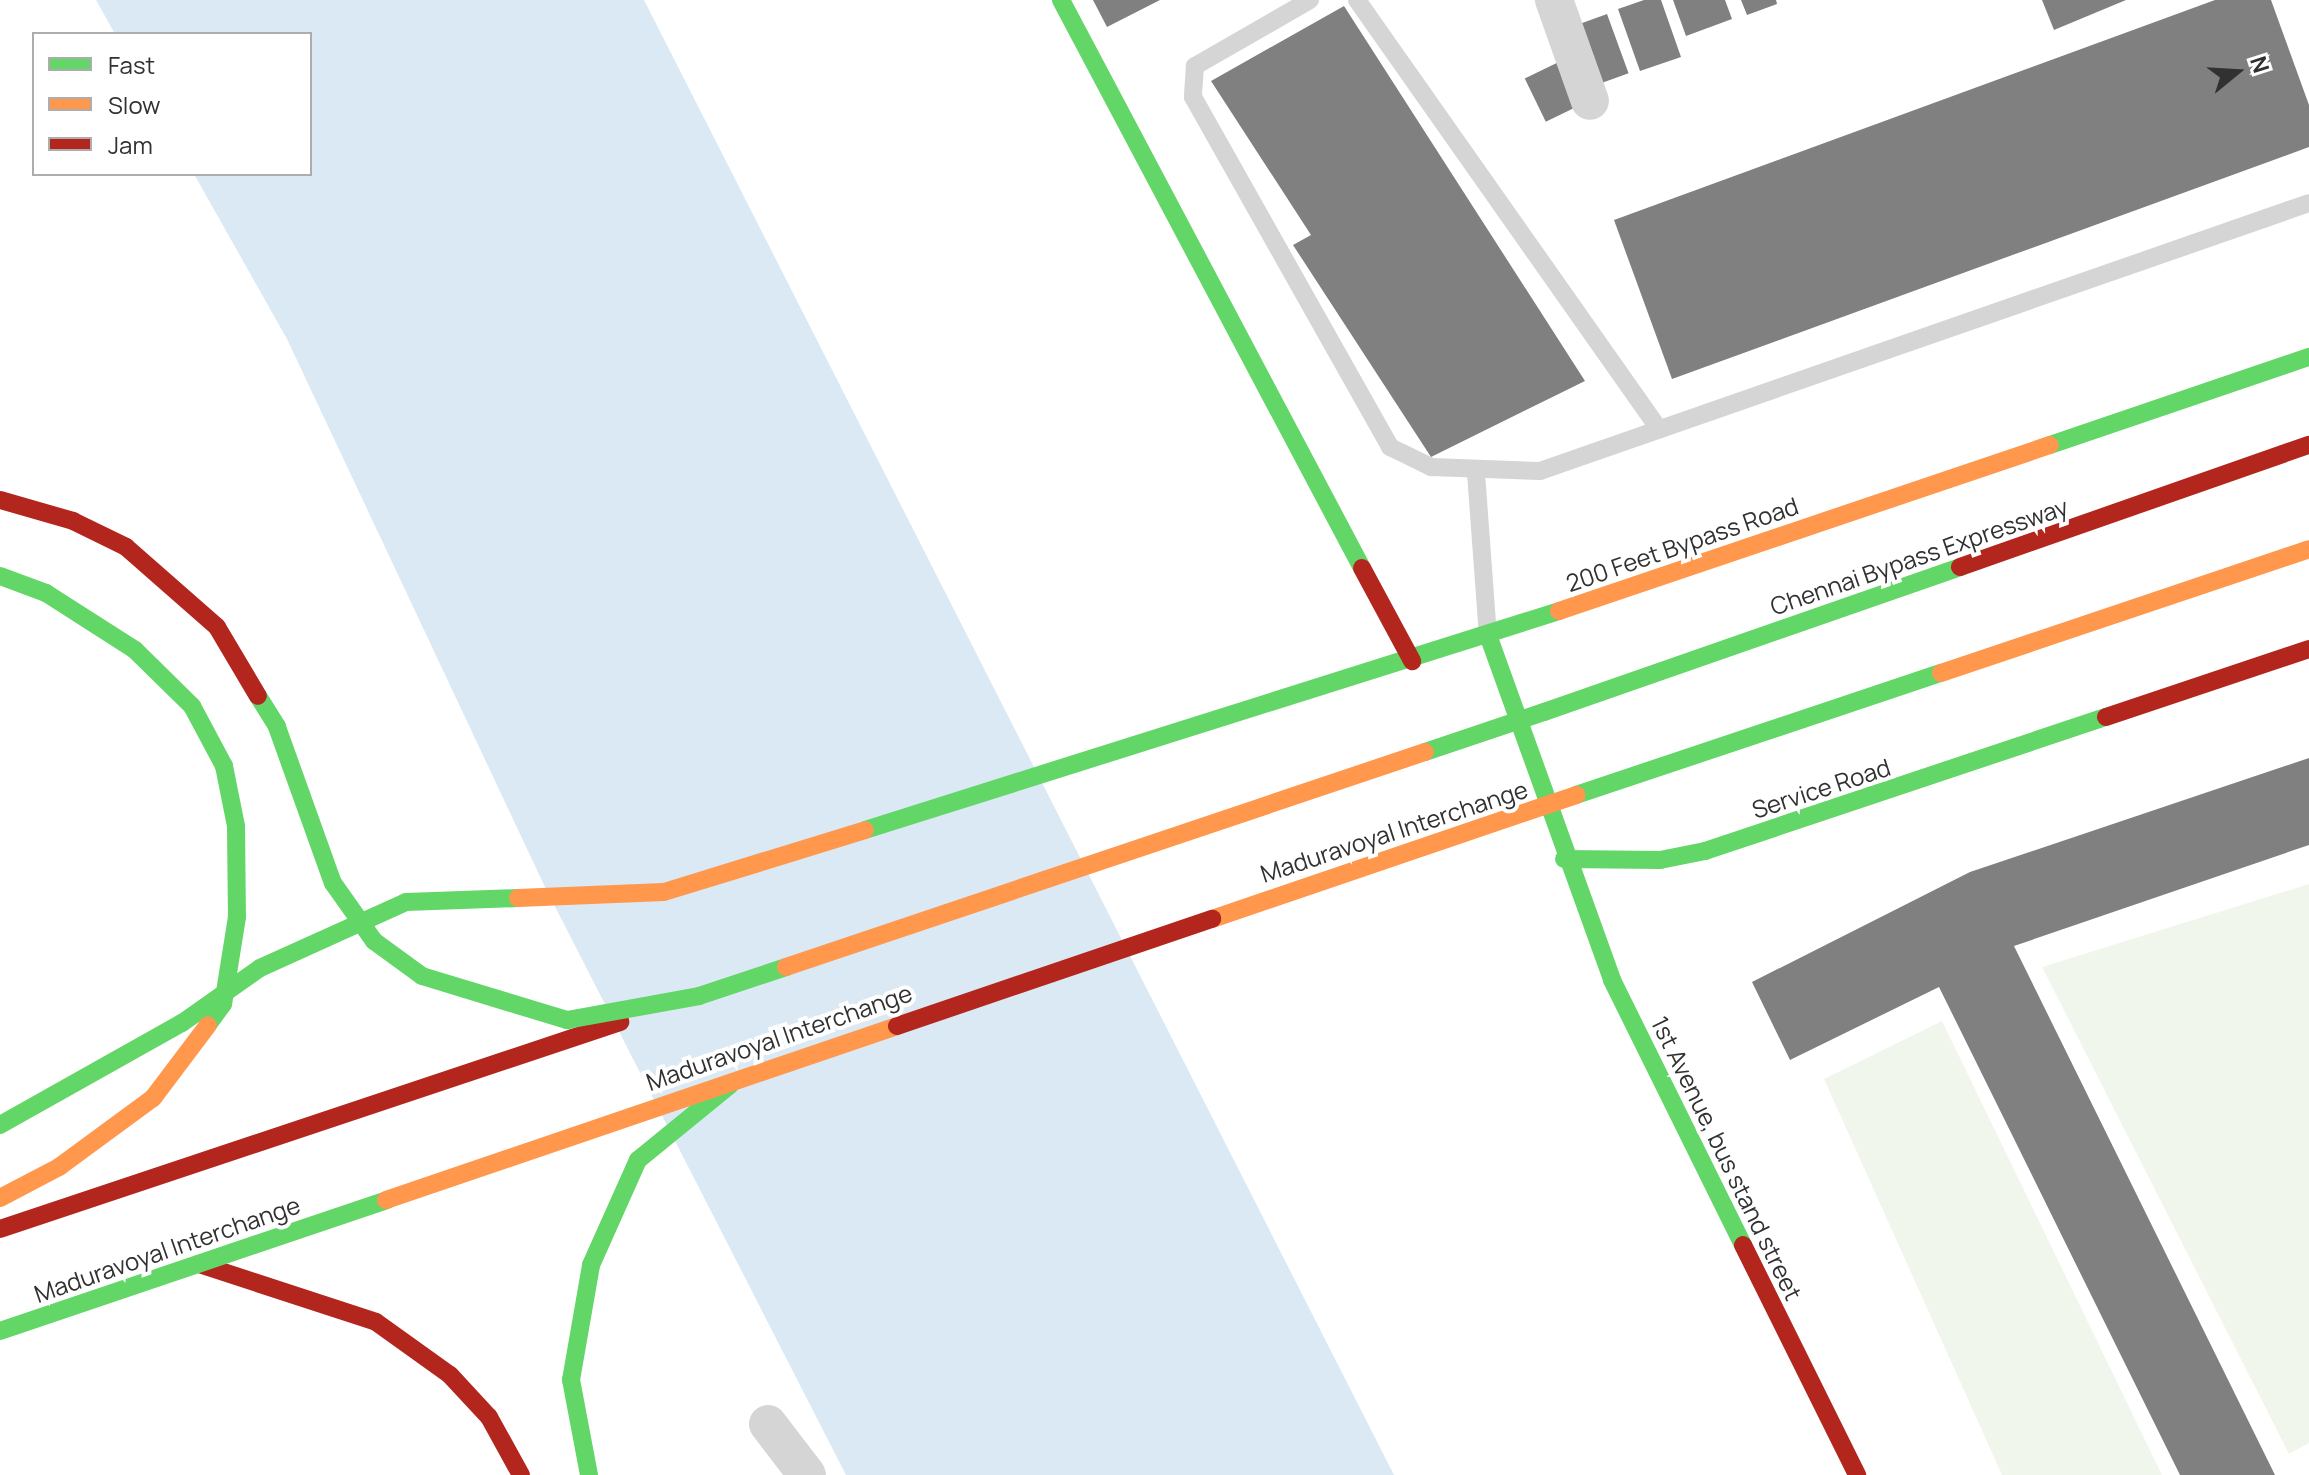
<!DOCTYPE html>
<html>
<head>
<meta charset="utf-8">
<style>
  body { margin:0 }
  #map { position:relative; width:2309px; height:1475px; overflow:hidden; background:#fff; font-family:Manrope,sans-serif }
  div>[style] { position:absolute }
  .green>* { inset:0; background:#f1f6ed }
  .water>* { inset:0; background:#dae9f3 }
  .building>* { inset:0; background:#808080; transform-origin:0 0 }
  .lane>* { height:18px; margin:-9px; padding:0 9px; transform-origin:9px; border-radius:9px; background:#d5d5d5 }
  .street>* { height:38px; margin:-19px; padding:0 19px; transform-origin:19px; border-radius:19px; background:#d5d5d5 }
  .fast>* { height:18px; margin:-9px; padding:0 9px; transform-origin:9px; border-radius:9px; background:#63d668 }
  .slow>* { height:18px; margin:-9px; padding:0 9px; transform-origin:9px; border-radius:9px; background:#ff974d }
  .jam>* { height:18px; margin:-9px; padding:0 9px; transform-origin:9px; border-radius:9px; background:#b3261e }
  .fast-bridge>* { height:18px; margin:-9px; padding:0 9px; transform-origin:9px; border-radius:9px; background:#63d668 }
  .slow-bridge>* { height:18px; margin:-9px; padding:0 9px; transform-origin:9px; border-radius:9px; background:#ff974d }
  .jam-bridge>* { height:18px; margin:-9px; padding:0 9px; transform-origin:9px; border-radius:9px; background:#b3261e }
  span { translate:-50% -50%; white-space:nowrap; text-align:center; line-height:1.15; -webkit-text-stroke:8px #fff; paint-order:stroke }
  .street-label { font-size:24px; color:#313131 }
  .legend { position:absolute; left:32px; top:32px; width:280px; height:144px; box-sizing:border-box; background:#fff; border:2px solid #adadad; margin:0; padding:10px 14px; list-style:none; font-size:24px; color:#313131 }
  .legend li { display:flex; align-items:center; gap:16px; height:40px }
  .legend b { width:40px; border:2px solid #adadad }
  .north { position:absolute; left:2197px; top:32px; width:80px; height:80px; -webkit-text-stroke:6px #fff; paint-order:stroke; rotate:72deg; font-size:22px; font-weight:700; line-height:32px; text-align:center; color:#313131 }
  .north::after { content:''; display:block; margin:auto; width:28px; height:36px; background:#313131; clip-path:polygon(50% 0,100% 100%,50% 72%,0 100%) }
</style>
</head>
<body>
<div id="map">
  <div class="green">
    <div style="clip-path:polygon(2309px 884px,2309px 1443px,2289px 1454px,2042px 967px)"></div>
    <div style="clip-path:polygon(1942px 1021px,2162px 1475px,2002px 1475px,1824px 1079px)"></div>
  </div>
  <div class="water">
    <div style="clip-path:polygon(96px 0,644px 0,1394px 1475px,846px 1475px,545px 887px,287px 339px,194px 174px,310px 174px,310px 34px,115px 34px)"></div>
  </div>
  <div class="building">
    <div style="clip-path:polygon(1093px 0,1160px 0,1107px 27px)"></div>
    <div style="clip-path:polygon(1644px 0,1661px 0,1681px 57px,1640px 71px,1618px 9px)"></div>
    <div style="clip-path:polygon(1673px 0,1725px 0,1732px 19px,1686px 36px)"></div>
    <div style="clip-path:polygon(1741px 0,1776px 0,1777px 4px,1747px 15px)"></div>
    <div style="clip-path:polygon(2042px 0,2126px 0,2054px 30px)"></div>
    <div style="clip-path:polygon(2215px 0,2271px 0,2309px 105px,2309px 147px,1672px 379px,1614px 220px)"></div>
    <div style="clip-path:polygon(1344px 6px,1585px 381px,1431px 457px,1293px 245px,1311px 235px,1211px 81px)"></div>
    <div style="left:1607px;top:14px;width:63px;height:36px;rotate:70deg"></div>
    <div style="left:1567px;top:58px;width:48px;height:47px;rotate:64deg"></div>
    <div style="clip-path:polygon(2309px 758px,2309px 845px,2014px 946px,2275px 1475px,2180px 1475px,1939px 987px,1790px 1060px,1752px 982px,1970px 872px)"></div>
  </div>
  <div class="lane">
    <div style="left:1310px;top:0;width:133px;rotate:150.1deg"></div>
    <div style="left:1195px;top:66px;width:31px;rotate:94deg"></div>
    <div style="left:1193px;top:97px;width:402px;rotate:60.6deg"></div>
    <div style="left:1390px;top:447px;width:46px;rotate:26deg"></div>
    <div style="left:1431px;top:467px;width:109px;rotate:2.1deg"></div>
    <div style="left:1540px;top:471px;width:814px;rotate:-19.21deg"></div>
    <div style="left:1357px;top:0;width:525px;rotate:54.86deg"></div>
    <div style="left:1476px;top:473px;width:162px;rotate:85.8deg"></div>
  </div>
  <div class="street">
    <div style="left:1554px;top:0;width:107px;rotate:70.4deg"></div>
    <div style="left:768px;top:1424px;width:64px;rotate:52.6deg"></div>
  </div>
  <div class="fast">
    <div style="left:1061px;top:0;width:643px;rotate:62.08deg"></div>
    <div style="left:2050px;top:445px;width:274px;rotate:-18.8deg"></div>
    <div style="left:1488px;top:635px;width:367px;rotate:70.2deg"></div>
    <div style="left:1612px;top:980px;width:296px;rotate:63.7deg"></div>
    <div style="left:1544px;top:712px;width:441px;rotate:-19.2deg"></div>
    <div style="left:1576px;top:795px;width:385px;rotate:-18.5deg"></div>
    <div style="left:865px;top:830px;width:728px;rotate:-17.51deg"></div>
    <div style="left:1564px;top:859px;width:96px;rotate:0.6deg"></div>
    <div style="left:1660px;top:860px;width:46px;rotate:-11.3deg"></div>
    <div style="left:1705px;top:851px;width:423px;rotate:-18.5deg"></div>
    <div style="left:0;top:1125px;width:209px;rotate:-29.3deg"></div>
    <div style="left:182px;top:1023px;width:95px;rotate:-35.2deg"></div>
    <div style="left:260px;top:968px;width:160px;rotate:-24.3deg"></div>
    <div style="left:406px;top:902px;width:112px;rotate:-2deg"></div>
    <div style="left:589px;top:1475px;width:97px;rotate:-100.7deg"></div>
    <div style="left:571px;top:1380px;width:117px;rotate:-80.1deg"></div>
    <div style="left:591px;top:1265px;width:115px;rotate:-65.9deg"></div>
    <div style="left:638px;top:1160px;width:119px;rotate:-39.2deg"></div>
  </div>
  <div class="slow">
    <div style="left:1559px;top:611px;width:518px;rotate:-18.68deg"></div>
    <div style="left:1941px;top:673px;width:388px;rotate:-18.6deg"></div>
    <div style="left:518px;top:898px;width:146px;rotate:-2.4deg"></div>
    <div style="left:664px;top:892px;width:210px;rotate:-17.1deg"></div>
  </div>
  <div class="jam">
    <div style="left:1960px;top:567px;width:370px;rotate:-19.3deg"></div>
    <div style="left:1362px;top:568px;width:106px;rotate:61.7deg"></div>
    <div style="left:2106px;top:717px;width:214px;rotate:-18.5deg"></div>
    <div style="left:0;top:1229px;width:654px;rotate:-18.46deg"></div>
    <div style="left:1743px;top:1245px;width:257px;rotate:63.6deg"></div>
    <div style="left:199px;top:1264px;width:186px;rotate:18.1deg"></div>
    <div style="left:376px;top:1322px;width:91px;rotate:35.6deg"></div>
    <div style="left:450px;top:1375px;width:57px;rotate:47.1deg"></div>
    <div style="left:489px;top:1417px;width:66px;rotate:61.1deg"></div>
  </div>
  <div class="fast-bridge">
    <div style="left:0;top:576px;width:49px;rotate:20.3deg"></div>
    <div style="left:46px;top:593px;width:106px;rotate:32.6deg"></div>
    <div style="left:135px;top:650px;width:80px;rotate:44.5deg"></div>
    <div style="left:192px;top:706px;width:68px;rotate:61.9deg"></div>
    <div style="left:224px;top:766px;width:61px;rotate:78.7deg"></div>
    <div style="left:236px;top:826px;width:91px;rotate:89.4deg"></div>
    <div style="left:237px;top:917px;width:88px;rotate:99.1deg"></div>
    <div style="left:223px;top:1004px;width:26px;rotate:126deg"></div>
    <div style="left:258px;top:696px;width:36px;rotate:58deg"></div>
    <div style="left:277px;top:727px;width:166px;rotate:70.3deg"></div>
    <div style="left:333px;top:883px;width:71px;rotate:54.7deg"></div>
    <div style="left:374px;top:941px;width:59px;rotate:36.1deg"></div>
    <div style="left:422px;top:976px;width:152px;rotate:16.9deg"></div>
    <div style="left:567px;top:1020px;width:134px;rotate:-10.3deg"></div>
    <div style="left:699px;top:996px;width:92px;rotate:-18.4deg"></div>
    <div style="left:1425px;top:752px;width:126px;rotate:-18.6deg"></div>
    <div style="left:0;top:1331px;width:408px;rotate:-18.7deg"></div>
  </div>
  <div class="slow-bridge">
    <div style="left:1212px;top:919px;width:385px;rotate:-18.8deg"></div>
    <div style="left:786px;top:967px;width:674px;rotate:-18.6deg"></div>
    <div style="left:0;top:1198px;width:67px;rotate:-27.7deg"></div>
    <div style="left:59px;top:1167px;width:117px;rotate:-36.3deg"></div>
    <div style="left:153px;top:1098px;width:91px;rotate:-53deg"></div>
    <div style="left:386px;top:1200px;width:540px;rotate:-18.8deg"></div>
  </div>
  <div class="jam-bridge">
    <div style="left:0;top:500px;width:76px;rotate:16deg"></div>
    <div style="left:73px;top:521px;width:59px;rotate:26.1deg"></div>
    <div style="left:126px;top:547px;width:121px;rotate:41.3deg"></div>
    <div style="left:217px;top:627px;width:80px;rotate:59.3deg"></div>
    <div style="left:897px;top:1026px;width:333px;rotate:-18.8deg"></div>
  </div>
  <div class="street-label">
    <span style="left:1682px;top:544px;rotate:-19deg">200 Feet Bypass Road</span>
    <span style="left:1919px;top:556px;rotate:-19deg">Chennai Bypass Expressway</span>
    <span style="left:1821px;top:788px;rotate:-18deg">Service Road</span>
    <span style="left:1394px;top:831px;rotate:-18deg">Maduravoyal Interchange</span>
    <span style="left:779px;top:1037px;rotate:-19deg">Maduravoyal Interchange</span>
    <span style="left:1727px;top:1158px;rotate:64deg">1st Avenue, bus stand street</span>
    <span style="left:167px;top:1249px;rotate:-19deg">Maduravoyal Interchange</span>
  </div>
  <ul class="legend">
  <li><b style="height:10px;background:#63d668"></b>Fast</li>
  <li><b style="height:10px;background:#ff974d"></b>Slow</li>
  <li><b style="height:10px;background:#b3261e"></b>Jam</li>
  </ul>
  <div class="north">N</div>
</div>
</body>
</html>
